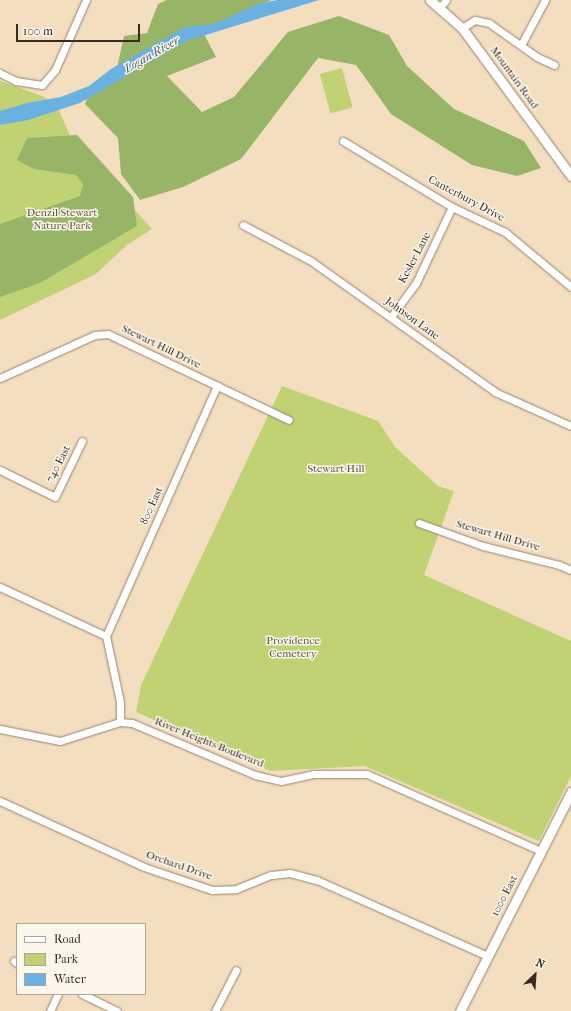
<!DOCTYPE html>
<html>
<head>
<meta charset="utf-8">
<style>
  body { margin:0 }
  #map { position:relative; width:571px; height:1011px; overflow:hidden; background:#f3dec0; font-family:"IM FELL French Canon",serif }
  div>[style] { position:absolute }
  .green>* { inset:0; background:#c1d275; transform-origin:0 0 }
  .forest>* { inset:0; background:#98b466 }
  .water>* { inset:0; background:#6ab1e1 }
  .roads { filter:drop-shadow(0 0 1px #97846f) drop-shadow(0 0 1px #97846f) }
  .minor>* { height:7px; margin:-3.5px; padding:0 3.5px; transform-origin:3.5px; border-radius:3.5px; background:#fff }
  .tertiary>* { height:9px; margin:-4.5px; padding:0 4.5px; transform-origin:4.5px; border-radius:4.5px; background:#fff }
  span { translate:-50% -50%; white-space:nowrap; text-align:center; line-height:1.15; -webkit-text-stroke:3px #fbf7ec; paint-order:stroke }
  .street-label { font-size:11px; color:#3b2a1e }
  .park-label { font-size:11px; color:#5c5434 }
  .water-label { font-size:12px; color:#4b5962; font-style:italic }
  .legend { position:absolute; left:16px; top:923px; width:130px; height:72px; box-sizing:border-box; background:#fbf7ec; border:1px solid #aea59a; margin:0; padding:5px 7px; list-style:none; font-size:12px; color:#3b2a1e }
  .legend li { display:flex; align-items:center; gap:8px; height:20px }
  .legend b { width:20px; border:1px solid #aea59a }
  .north { position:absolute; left:515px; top:955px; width:40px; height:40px; -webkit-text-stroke:3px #fbf7ec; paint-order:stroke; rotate:25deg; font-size:11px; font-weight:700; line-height:16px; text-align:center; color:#3b2a1e }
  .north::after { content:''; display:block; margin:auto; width:14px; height:18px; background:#3b2a1e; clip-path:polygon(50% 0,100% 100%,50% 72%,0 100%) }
  .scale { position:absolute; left:16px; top:24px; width:124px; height:18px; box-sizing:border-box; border:2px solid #3b2a1e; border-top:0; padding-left:5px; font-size:12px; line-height:14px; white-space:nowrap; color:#3b2a1e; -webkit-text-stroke:3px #fbf7ec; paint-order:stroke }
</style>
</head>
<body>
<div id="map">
  <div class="green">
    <div style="left:342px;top:68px;width:41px;height:23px;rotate:75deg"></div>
    <div style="clip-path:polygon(0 81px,42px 96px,56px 104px,73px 142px,152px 229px,127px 245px,96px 274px,0 320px)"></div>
    <div style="clip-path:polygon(282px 386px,378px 421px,395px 447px,438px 486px,454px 491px,424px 575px,571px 641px,571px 776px,539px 841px,365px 766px,270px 771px,136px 712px,141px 685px)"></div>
  </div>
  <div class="forest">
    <div style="clip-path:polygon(167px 0,271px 0,203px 32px,216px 57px,167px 76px,202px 112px,234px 97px,288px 32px,339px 16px,389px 35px,407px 66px,454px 109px,524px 141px,541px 168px,517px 176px,472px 165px,391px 114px,356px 65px,318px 58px,241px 159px,183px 187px,140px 200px,121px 174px,118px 138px,85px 104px,90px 90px,115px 77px,124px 36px,147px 33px,158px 4px)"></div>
    <div style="clip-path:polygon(77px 135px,133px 197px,137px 226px,40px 283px,0 297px,0 224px,80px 196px,83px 184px,76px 175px,34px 169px,17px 160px,27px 138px)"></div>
  </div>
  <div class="water">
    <div style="clip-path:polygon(278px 0,319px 0,186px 41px,80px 103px,28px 120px,0 125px,0 111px,27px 103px,61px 97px,89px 86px,111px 69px,185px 27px,214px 24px,260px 3px)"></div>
  </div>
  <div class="roads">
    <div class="minor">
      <div style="left:440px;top:7px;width:9px;rotate:-49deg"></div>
      <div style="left:462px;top:28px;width:15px;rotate:-32deg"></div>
      <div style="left:475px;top:20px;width:14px;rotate:12deg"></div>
      <div style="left:489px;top:23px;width:59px;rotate:35.3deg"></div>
      <div style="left:537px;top:57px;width:19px;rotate:25deg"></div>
      <div style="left:521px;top:45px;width:51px;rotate:-61.9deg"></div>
      <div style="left:0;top:73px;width:18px;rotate:27deg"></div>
      <div style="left:16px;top:81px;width:26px;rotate:9deg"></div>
      <div style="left:42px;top:85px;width:20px;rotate:-49deg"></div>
      <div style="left:55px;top:70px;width:77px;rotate:-66.1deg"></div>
      <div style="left:343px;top:141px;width:127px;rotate:31.2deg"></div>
      <div style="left:452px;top:207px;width:59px;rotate:25.3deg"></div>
      <div style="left:505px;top:232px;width:86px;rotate:39.8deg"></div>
      <div style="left:243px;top:225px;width:77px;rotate:27.9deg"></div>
      <div style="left:311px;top:261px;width:226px;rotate:35.4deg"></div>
      <div style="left:495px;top:392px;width:83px;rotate:24.1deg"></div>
      <div style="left:391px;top:317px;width:42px;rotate:-53.7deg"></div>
      <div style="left:416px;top:283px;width:84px;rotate:-64.7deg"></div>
      <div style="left:0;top:378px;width:104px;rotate:-24.4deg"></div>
      <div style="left:95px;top:335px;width:13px;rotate:-4deg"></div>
      <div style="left:108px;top:334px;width:200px;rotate:25.4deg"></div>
      <div style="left:0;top:470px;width:61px;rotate:26.1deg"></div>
      <div style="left:55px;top:497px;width:62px;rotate:-64.3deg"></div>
      <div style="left:419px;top:523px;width:68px;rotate:19.8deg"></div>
      <div style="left:483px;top:546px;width:78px;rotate:14deg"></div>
      <div style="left:559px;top:565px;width:13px;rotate:23deg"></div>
      <div style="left:0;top:587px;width:117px;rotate:24.8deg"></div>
      <div style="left:106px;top:636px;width:67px;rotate:78deg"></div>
      <div style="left:120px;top:702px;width:20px;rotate:90deg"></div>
      <div style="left:106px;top:636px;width:274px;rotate:-66.1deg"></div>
      <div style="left:0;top:729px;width:61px;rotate:11.3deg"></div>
      <div style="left:60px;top:741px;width:63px;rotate:-17.6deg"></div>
      <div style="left:120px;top:722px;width:12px;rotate:5deg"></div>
      <div style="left:132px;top:723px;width:134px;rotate:22.9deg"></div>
      <div style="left:255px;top:775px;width:27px;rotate:13deg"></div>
      <div style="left:281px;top:781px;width:34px;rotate:-12deg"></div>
      <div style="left:314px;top:774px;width:53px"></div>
      <div style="left:367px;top:774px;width:190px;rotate:23.9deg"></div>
      <div style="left:0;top:801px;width:158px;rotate:24.6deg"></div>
      <div style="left:144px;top:867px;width:72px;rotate:18.7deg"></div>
      <div style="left:212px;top:890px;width:24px;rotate:-2deg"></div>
      <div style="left:236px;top:889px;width:38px;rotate:-22deg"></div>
      <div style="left:271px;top:875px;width:19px;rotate:-6deg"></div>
      <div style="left:290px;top:873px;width:28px;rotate:15deg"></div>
      <div style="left:317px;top:880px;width:187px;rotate:24deg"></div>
      <div style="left:14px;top:961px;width:4px;rotate:34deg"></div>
      <div style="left:82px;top:994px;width:39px;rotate:26deg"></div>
      <div style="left:50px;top:1011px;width:19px;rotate:-65deg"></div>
      <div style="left:215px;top:1011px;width:46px;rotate:-62.9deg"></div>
    </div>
    <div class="tertiary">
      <div style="left:430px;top:0;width:43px;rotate:41.2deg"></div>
      <div style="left:462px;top:28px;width:184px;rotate:53.6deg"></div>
      <div style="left:460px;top:1011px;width:246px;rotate:-63.1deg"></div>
    </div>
  </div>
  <div class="street-label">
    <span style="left:514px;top:78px;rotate:54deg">Mountain Road</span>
    <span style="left:466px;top:199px;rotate:28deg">Canterbury Drive</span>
    <span style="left:415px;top:258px;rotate:-62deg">Kesler Lane</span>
    <span style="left:412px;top:319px;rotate:36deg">Johnson Lane</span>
    <span style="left:161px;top:347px;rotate:26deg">Stewart Hill Drive</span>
    <span style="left:59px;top:464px;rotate:-63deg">740 East</span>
    <span style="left:152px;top:506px;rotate:-66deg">800 East</span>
    <span style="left:498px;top:536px;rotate:16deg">Stewart Hill Drive</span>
    <span style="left:209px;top:743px;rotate:22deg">River Heights Boulevard</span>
    <span style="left:179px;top:866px;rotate:19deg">Orchard Drive</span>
    <span style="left:505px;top:896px;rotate:-63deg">1000 East</span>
  </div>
  <div class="park-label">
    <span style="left:62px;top:220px">Denzil Stewart<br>Nature Park</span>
    <span style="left:336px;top:469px">Stewart Hill</span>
    <span style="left:293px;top:648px">Providence<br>Cemetery</span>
  </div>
  <div class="water-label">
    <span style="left:152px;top:55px;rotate:-30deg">Logan River</span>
  </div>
  <ul class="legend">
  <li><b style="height:5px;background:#fff"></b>Road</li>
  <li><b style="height:11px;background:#c1d275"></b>Park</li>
  <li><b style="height:11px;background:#6ab1e1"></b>Water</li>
  </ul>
  <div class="north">N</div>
  <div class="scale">100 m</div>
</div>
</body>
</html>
